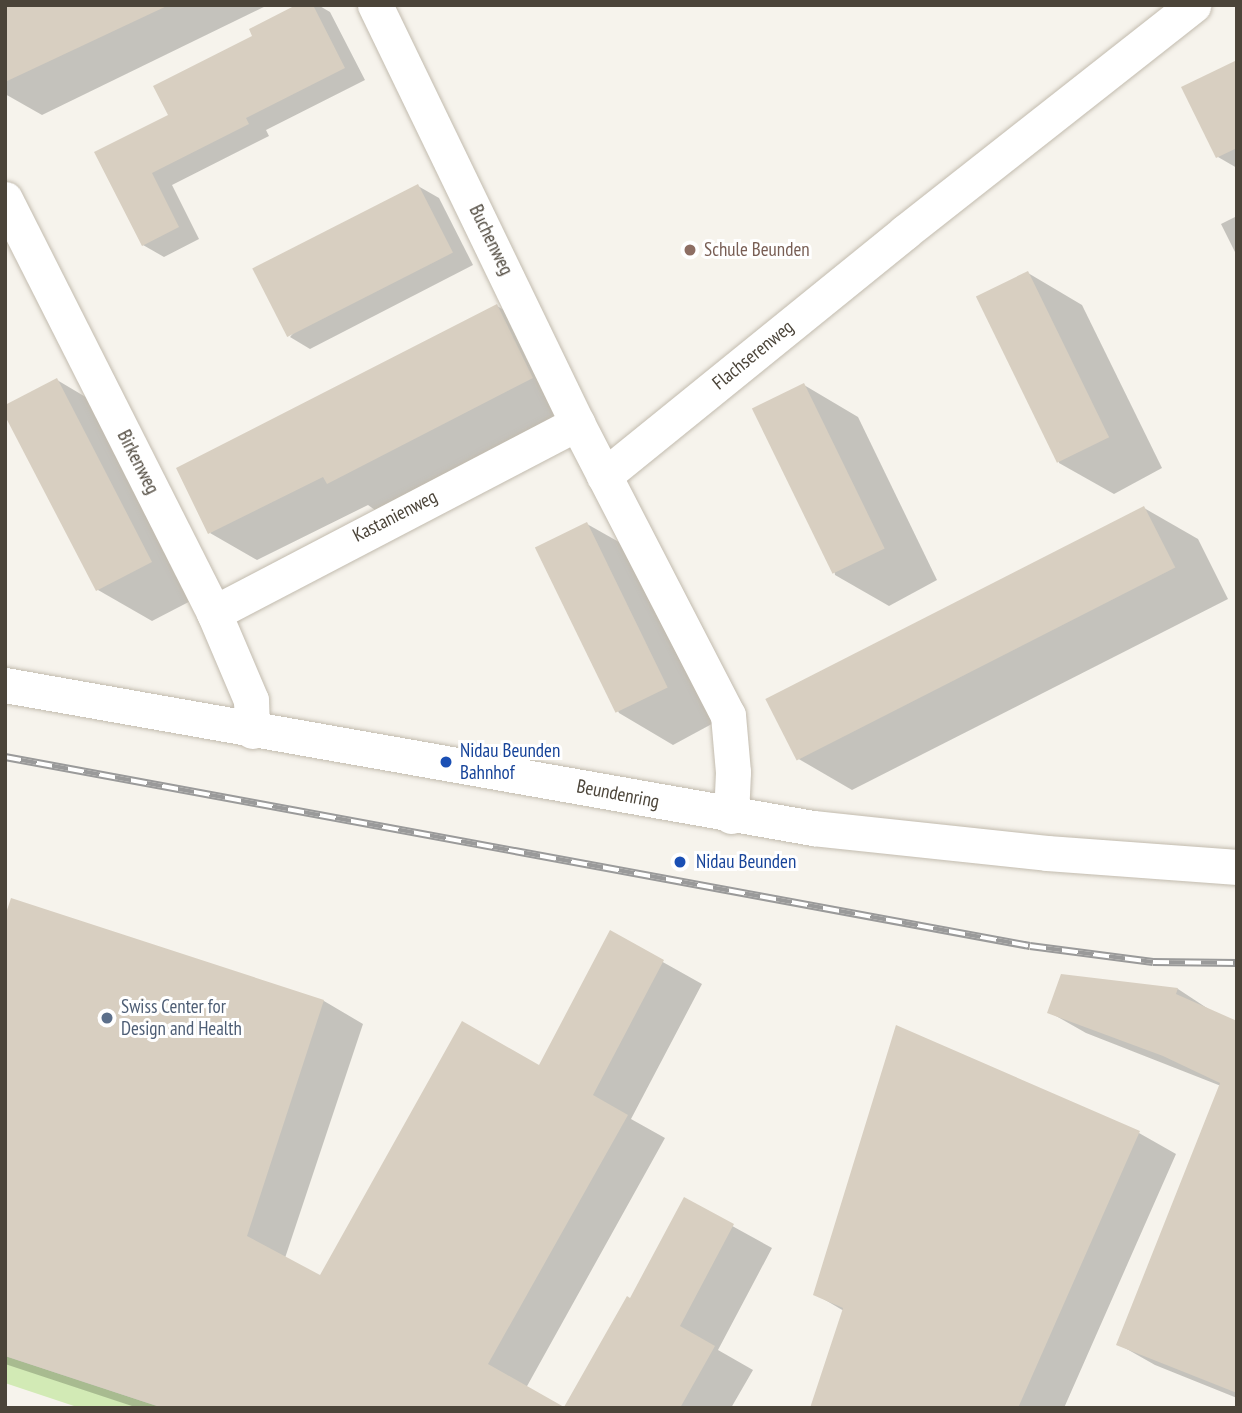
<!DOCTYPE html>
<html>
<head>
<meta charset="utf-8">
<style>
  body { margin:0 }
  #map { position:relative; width:1242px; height:1413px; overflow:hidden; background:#f6f3ec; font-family:"PT Sans Narrow",sans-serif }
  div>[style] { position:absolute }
  .green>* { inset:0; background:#d2eab5 }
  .shadow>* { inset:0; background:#0003 }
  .building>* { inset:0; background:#d8cfc1; transform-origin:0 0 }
  .roads { filter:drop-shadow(0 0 2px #c2bbae) drop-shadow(0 0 2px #c2bbae) }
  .minor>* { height:35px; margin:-17.5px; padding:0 17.5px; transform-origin:17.5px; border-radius:17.5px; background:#fff }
  .rail>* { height:8px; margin-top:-4px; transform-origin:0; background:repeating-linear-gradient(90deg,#fff 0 16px,#9a9a9a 0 32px); box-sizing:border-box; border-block:2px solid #9a9a9a }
  .dots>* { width:19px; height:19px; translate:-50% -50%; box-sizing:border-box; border:4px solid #fff; border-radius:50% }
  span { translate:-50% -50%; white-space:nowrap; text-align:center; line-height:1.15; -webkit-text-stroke:6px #fff; paint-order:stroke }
  .street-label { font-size:19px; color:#4b4439 }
  .education-label { font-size:19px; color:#785e54 }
  .left { translate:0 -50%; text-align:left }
  .transit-label { font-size:19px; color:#164399 }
  .service-label { font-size:19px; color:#4e5e75 }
  .frame { position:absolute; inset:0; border:7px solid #4b4439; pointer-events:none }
</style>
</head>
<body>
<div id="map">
  <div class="green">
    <div style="clip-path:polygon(5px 1356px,163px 1408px,80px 1408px,5px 1383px)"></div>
  </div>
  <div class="shadow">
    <div style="clip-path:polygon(5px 5px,268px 5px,42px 115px,5px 94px)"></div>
    <div style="clip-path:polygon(300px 5px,318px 5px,330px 12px,365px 80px,266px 130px,269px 136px,172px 185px,199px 239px,164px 257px,143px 245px,96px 152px,170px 116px,255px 37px)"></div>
    <div style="clip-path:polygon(1237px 62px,1237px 168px,1218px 157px)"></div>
    <div style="clip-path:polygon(418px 186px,439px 198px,473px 265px,310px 349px,290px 337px)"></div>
    <div style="clip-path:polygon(1237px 216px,1237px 256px,1221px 224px)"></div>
    <div style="clip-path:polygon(1028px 273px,1082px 305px,1162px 468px,1114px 494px,1059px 463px)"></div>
    <div style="clip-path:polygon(497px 306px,545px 334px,579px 405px,375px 510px,368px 505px,257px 560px,210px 533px)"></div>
    <div style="clip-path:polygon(57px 380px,111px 412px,206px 593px,152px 621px,98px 590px)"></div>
    <div style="clip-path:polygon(804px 385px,858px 417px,937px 580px,889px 606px,835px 575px)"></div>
    <div style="clip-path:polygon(1144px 508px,1198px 539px,1228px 599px,852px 790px,797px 758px)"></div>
    <div style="clip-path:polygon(587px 524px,642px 555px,721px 719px,673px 745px,619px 713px,538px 550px)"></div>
    <div style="clip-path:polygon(12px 900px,324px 1001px,363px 1024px,285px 1258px,321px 1277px,540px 1067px,611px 933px,702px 984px,631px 1119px,665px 1138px,526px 1388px,562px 1408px,138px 1408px,5px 1364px,5px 922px)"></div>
    <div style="clip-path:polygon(1178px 989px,1213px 1012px,1237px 1023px,1237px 1398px,1155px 1365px,1118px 1344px,1221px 1086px,1086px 1033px,1049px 1012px)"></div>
    <div style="clip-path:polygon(897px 1028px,1139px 1133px,1176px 1154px,1064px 1408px,812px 1408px,844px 1311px,815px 1294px)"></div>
    <div style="clip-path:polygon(685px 1200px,772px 1248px,718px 1350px,753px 1370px,731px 1408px,566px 1408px,631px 1300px)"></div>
  </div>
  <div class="building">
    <div style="clip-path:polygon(5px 5px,169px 5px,5px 82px)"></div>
    <div style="clip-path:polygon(296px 5px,313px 5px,345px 68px,246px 118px,249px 124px,152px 173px,179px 227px,142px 246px,94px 152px,168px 115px,153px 86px,252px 36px,249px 29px)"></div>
    <div style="clip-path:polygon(1237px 60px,1237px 148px,1216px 158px,1181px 87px)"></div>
    <div style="left:418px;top:184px;width:77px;height:186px;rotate:63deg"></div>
    <div style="left:1028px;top:271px;width:185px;height:58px;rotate:64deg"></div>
    <div style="clip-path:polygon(497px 304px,533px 378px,327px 484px,323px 477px,208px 534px,176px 468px)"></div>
    <div style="clip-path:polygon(57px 378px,152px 562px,96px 591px,5px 416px,5px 405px)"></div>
    <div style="left:804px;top:383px;width:184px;height:58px;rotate:64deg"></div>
    <div style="left:1144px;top:506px;width:69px;height:425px;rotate:63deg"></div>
    <div style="left:587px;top:522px;width:184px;height:58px;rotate:64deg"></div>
    <div style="clip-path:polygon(11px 898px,324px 1000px,247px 1236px,320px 1275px,462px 1021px,539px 1065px,610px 930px,664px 960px,593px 1095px,628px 1115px,488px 1364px,564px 1407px,627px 1296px,630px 1298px,684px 1197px,734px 1224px,680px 1326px,715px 1346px,680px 1408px,163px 1408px,5px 1356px,5px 916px)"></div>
    <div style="clip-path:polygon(1061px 974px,1178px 988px,1176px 994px,1237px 1021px,1237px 1393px,1116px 1345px,1220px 1083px,1163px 1056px,1047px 1013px)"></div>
    <div style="clip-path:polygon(896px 1025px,1140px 1131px,1018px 1408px,810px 1408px,843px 1308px,813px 1295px)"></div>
  </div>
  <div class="roads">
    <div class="minor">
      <div style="left:375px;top:5px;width:464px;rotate:64.2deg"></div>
      <div style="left:577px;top:423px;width:329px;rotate:62.7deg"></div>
      <div style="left:728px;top:715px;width:57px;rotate:85deg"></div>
      <div style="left:733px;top:772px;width:44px;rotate:92.6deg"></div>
      <div style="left:5px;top:199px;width:464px;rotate:63.2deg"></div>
      <div style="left:214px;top:613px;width:95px;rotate:67deg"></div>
      <div style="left:251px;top:700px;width:31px;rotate:88deg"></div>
      <div style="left:604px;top:476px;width:387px;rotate:-39deg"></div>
      <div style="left:905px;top:232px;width:367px;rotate:-38.2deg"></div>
      <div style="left:214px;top:613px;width:410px;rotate:-27.6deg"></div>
      <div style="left:5px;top:685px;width:821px;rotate:10.04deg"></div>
      <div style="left:813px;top:828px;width:235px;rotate:6.1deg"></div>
      <div style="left:1047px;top:853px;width:191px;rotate:4.2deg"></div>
    </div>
  </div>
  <div class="rail">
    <div style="left:5px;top:757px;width:1042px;rotate:10.45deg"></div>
    <div style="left:1030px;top:946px;width:124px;rotate:7.4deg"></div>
    <div style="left:1153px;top:962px;width:84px;rotate:0.7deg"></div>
  </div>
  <div class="dots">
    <div style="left:690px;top:250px;background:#8d6e63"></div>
    <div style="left:446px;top:762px;background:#1a4fb4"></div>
    <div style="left:680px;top:862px;background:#1a4fb4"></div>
    <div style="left:107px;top:1018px;background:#5c6f8a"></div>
  </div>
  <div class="street-label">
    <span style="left:491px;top:240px;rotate:64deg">Buchenweg</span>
    <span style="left:753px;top:355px;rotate:-39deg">Flachserenweg</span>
    <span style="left:138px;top:462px;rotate:63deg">Birkenweg</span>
    <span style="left:395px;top:516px;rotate:-27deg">Kastanienweg</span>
    <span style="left:618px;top:794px;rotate:11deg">Beundenring</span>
  </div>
  <div class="education-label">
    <span class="left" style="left:704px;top:250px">Schule Beunden</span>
  </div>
  <div class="transit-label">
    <span class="left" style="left:460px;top:762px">Nidau Beunden<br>Bahnhof</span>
    <span class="left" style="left:696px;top:862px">Nidau Beunden</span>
  </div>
  <div class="service-label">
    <span class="left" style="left:121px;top:1018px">Swiss Center for<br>Design and Health</span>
  </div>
  <div class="frame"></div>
</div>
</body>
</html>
